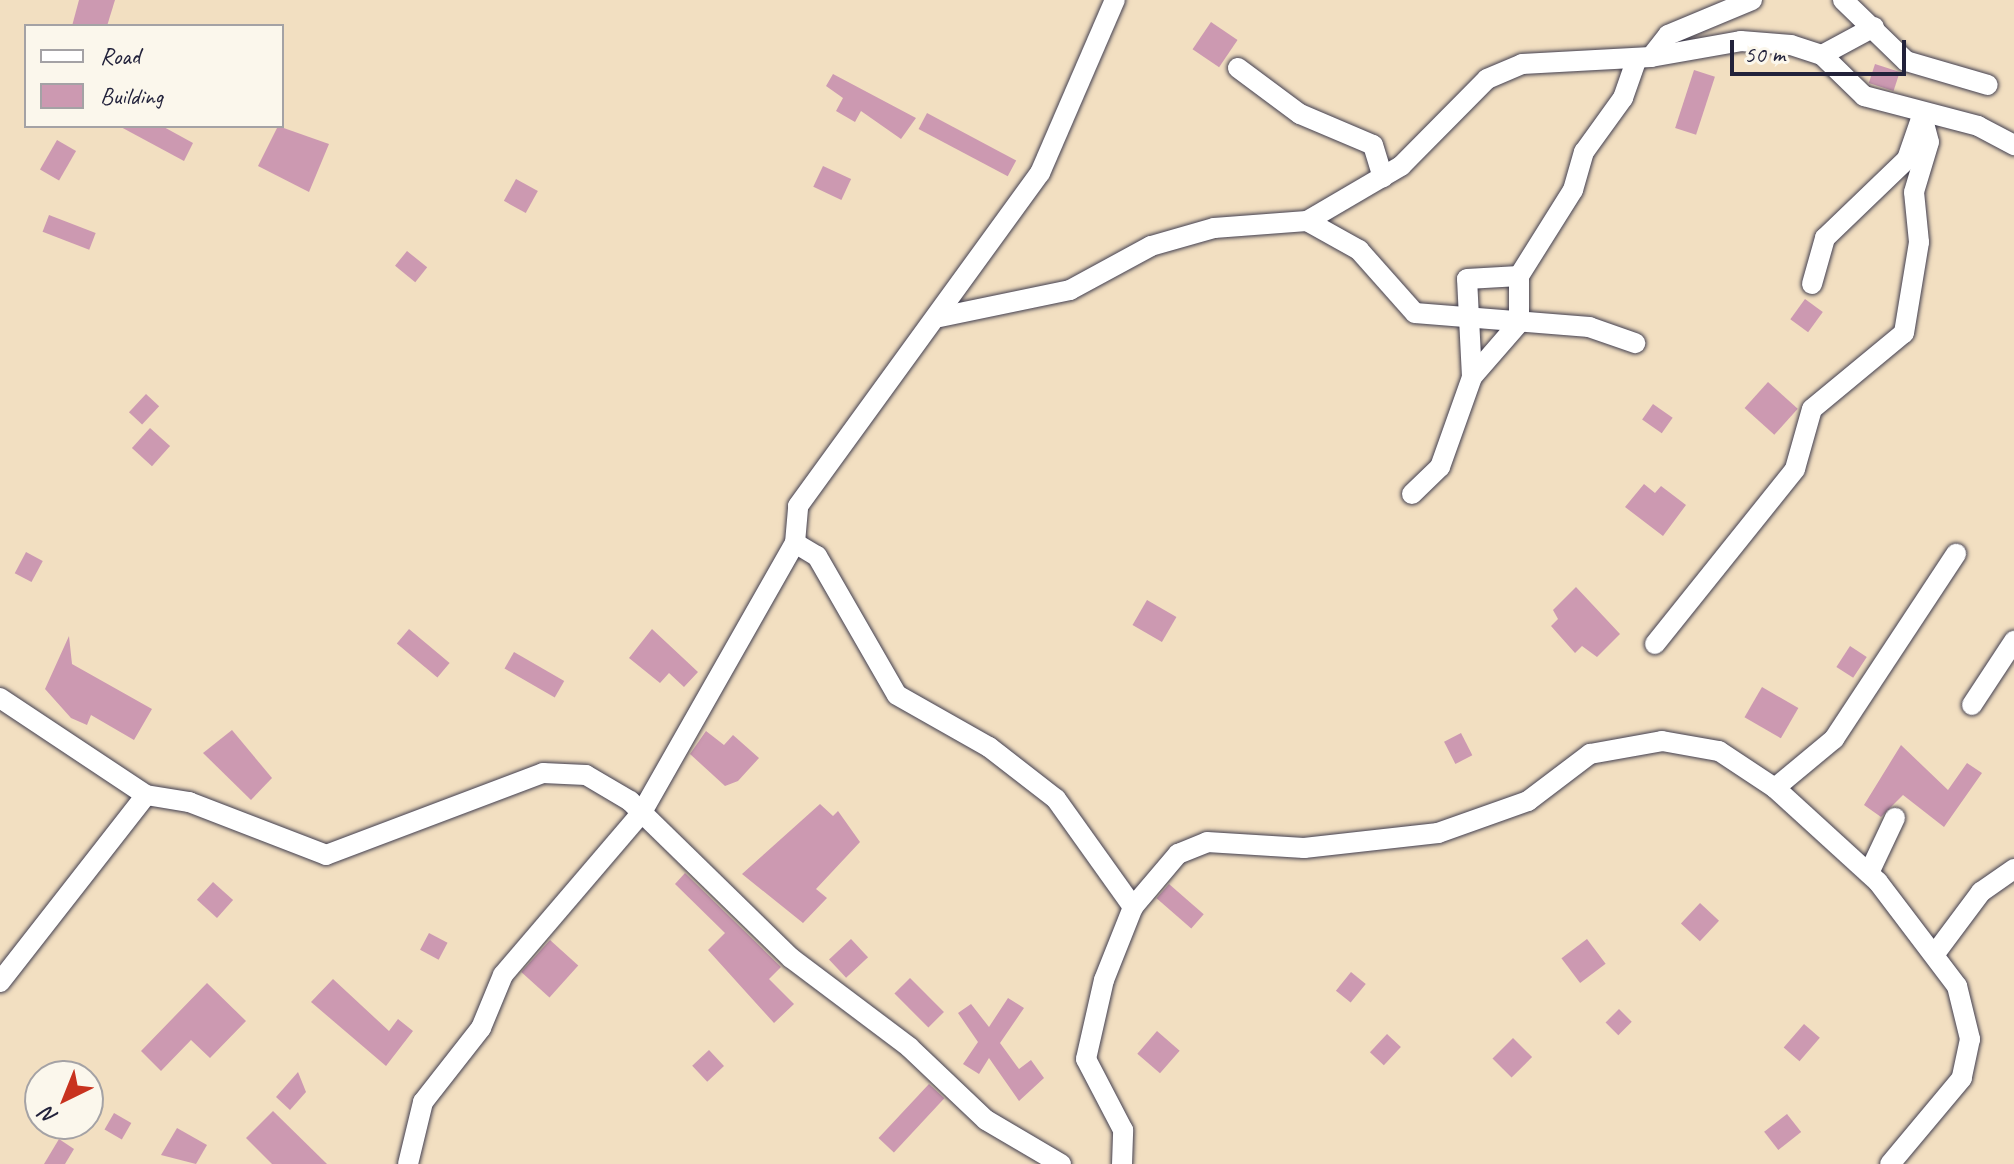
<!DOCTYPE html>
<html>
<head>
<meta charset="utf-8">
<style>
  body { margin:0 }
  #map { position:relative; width:2014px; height:1164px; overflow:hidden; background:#f2dfc1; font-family:Caveat,sans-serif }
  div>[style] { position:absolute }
  .building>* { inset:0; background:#cc99b1; transform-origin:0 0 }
  .roads { filter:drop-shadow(0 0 2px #413e4f) drop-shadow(0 0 2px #413e4f) }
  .street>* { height:20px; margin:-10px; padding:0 10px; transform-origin:10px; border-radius:10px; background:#fff }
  span { translate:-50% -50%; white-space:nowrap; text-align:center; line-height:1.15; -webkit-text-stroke:6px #fbf7ec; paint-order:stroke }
  .legend { position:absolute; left:24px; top:24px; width:260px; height:104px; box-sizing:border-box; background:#fbf7ec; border:2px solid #a4a2a5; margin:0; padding:10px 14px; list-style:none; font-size:24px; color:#22223b }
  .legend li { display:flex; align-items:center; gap:16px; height:40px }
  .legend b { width:40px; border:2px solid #a4a2a5 }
  .north { position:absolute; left:24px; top:1060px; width:80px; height:80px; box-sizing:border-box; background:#fbf7ec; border:2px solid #a4a2a5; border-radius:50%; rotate:223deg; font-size:22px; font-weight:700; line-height:32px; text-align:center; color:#22223b }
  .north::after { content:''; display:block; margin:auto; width:28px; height:36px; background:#c8321e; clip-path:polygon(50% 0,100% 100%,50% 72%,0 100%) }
  .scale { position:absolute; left:1730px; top:40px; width:176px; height:36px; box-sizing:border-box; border:4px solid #22223b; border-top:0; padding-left:10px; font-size:24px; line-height:28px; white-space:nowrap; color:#22223b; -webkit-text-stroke:6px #fbf7ec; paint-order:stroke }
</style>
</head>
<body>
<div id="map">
  <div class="building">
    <div style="clip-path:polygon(79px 0,115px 0,107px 26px,72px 26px)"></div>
    <div style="left:1211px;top:22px;width:32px;height:33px;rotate:34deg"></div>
    <div style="left:1875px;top:64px;width:26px;height:20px;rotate:18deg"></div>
    <div style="left:1694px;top:70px;width:22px;height:61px;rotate:18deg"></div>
    <div style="clip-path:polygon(833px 74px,916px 118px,901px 139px,861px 111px,855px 122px,836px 111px,843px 98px,826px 86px)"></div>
    <div style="left:927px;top:113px;width:101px;height:18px;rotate:28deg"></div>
    <div style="clip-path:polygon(119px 126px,162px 126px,193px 143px,184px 161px)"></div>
    <div style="clip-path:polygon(278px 126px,329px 144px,309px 192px,258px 166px)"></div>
    <div style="left:57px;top:140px;width:22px;height:34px;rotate:30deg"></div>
    <div style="left:823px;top:166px;width:31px;height:23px;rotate:25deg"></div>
    <div style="left:516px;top:179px;width:25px;height:25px;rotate:29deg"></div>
    <div style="left:49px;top:215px;width:50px;height:18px;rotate:21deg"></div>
    <div style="left:407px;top:251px;width:26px;height:19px;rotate:39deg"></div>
    <div style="left:1805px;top:299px;width:22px;height:25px;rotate:36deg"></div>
    <div style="left:1768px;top:382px;width:40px;height:35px;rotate:42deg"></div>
    <div style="left:146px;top:394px;width:18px;height:25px;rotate:43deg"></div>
    <div style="left:1653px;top:404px;width:24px;height:19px;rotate:35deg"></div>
    <div style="left:150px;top:428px;width:27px;height:27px;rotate:42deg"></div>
    <div style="clip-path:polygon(1644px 484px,1655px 493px,1661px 486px,1686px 505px,1663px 536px,1625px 507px)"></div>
    <div style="left:26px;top:552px;width:19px;height:24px;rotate:28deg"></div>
    <div style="clip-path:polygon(1576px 587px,1620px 634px,1597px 657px,1582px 646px,1575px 653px,1551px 626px,1558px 619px,1553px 610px)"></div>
    <div style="left:1147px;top:600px;width:34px;height:29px;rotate:30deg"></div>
    <div style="left:409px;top:629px;width:53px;height:19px;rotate:40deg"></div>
    <div style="clip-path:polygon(652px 629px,698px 672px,684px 687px,669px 673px,660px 683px,629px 658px)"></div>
    <div style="clip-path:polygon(69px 636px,72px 664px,152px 709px,134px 740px,91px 715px,87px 725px,71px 718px,45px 689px)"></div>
    <div style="left:1850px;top:646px;width:20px;height:25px;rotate:33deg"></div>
    <div style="left:514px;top:652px;width:58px;height:19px;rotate:30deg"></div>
    <div style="left:1762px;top:687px;width:42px;height:35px;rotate:30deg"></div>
    <div style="clip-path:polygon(232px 730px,272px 778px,251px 800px,203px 753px)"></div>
    <div style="clip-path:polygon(706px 731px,724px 745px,733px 735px,759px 758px,738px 781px,725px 786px,690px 754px)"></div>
    <div style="left:1461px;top:733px;width:25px;height:19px;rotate:63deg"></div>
    <div style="clip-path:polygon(1901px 745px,1948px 790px,1967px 763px,1982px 773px,1944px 827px,1903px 795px,1881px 817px,1864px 805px)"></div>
    <div style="clip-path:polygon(820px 804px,833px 816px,838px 811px,860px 842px,816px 889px,827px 898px,803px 923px,742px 874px)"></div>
    <div style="clip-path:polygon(685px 873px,781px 967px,769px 979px,794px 1004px,774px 1023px,708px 950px,725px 933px,675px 884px)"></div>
    <div style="left:213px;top:882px;width:27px;height:24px;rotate:42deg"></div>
    <div style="left:1169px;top:884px;width:46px;height:19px;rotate:41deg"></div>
    <div style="left:1700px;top:903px;width:26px;height:28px;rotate:43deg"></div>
    <div style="left:429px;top:933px;width:21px;height:19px;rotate:28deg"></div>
    <div style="left:851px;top:939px;width:25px;height:30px;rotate:47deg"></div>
    <div style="left:1587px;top:939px;width:31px;height:32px;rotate:53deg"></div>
    <div style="left:550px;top:940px;width:38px;height:43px;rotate:42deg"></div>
    <div style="left:1351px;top:972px;width:19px;height:24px;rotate:39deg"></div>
    <div style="left:910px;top:978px;width:48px;height:22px;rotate:45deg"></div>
    <div style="clip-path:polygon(333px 979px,389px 1031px,398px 1019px,413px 1031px,386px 1066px,311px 1002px)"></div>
    <div style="clip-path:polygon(207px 983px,246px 1021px,210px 1058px,191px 1040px,161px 1071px,141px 1051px)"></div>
    <div style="clip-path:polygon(1008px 998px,1024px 1008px,1000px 1043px,1019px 1069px,1031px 1060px,1044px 1078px,1019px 1101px,989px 1058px,979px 1074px,963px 1064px,978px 1042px,958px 1013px,971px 1004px,989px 1027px)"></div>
    <div style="left:1619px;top:1009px;width:18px;height:19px;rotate:45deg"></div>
    <div style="left:1804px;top:1024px;width:21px;height:31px;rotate:41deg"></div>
    <div style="left:1157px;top:1031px;width:30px;height:30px;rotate:41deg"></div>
    <div style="left:1387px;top:1034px;width:19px;height:25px;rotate:43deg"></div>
    <div style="left:1513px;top:1038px;width:27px;height:29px;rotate:45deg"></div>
    <div style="left:709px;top:1050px;width:22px;height:23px;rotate:47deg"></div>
    <div style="clip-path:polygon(298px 1072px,306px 1092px,290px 1110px,276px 1097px)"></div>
    <div style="left:929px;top:1084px;width:21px;height:74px;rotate:43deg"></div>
    <div style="clip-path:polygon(273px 1111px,327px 1164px,272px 1164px,246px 1138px)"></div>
    <div style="left:114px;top:1113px;width:20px;height:19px;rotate:30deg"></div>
    <div style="left:1787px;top:1114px;width:23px;height:29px;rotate:52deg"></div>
    <div style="clip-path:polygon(177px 1128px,207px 1145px,196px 1164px,161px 1155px)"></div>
    <div style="clip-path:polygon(59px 1139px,74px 1149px,65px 1164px,44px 1164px)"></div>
  </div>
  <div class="roads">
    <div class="street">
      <div style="left:1843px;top:0;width:88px;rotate:44.1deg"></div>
      <div style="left:1906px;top:61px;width:85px;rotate:16.3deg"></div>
      <div style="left:1822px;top:55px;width:59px;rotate:-28.3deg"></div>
      <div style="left:1651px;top:57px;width:28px;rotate:-52deg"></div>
      <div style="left:1668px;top:35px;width:91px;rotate:-22.6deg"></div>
      <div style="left:1238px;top:68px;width:77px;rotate:36.6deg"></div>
      <div style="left:1300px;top:114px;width:79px;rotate:23deg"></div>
      <div style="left:1373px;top:145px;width:34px;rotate:73deg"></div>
      <div style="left:1307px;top:221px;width:60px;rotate:29.1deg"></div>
      <div style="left:1359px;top:250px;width:84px;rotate:48.4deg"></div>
      <div style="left:1415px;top:313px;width:175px;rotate:4.6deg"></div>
      <div style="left:1589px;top:327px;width:49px;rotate:19.2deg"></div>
      <div style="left:1812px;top:284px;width:48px;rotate:-74.2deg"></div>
      <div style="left:1825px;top:238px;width:114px;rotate:-43.9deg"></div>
      <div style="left:1907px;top:159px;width:46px;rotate:-70.8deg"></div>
      <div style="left:940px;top:317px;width:133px;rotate:-11.7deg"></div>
      <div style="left:1070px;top:290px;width:92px;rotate:-28.5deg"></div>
      <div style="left:1151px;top:246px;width:66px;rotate:-15.9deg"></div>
      <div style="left:1214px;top:228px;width:93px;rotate:-4.3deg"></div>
      <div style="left:1307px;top:221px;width:109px;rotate:-30.3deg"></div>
      <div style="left:1401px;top:166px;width:122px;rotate:-45.3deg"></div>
      <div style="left:1487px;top:79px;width:38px;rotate:-23deg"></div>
      <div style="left:1522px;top:64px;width:129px;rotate:-3.1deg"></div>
      <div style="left:1651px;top:57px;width:91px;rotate:-10.1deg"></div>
      <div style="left:1741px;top:41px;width:50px;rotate:4.6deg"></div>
      <div style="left:1791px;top:45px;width:33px;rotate:18deg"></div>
      <div style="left:1822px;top:55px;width:59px;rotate:44.3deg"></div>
      <div style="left:1864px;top:96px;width:118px;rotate:14.7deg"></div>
      <div style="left:1978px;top:126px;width:41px;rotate:27.8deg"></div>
      <div style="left:1472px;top:377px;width:98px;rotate:-92.9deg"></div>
      <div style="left:1467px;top:279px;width:52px;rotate:-3.3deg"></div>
      <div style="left:1412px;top:494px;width:39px;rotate:-44deg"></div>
      <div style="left:1440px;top:467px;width:96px;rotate:-70.4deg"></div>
      <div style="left:1472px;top:377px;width:72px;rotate:-49deg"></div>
      <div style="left:1519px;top:323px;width:47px;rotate:-90deg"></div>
      <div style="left:1519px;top:276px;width:102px;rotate:-57.9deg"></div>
      <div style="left:1573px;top:190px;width:40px;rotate:-74deg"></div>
      <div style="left:1584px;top:152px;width:67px;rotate:-54.2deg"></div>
      <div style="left:1623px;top:98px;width:42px;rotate:-70.7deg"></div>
      <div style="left:795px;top:543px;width:37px;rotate:-85deg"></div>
      <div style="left:798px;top:506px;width:412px;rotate:-54deg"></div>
      <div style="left:1040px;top:173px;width:189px;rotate:-66.6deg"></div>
      <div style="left:1655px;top:644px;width:224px;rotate:-51.3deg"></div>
      <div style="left:1795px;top:469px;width:62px;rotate:-74.2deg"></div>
      <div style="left:1812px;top:409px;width:119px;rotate:-39.6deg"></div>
      <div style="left:1904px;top:333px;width:92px;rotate:-80.6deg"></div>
      <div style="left:1919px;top:242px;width:50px;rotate:-95.7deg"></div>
      <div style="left:1914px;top:192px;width:52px;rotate:-73.3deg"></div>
      <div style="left:1929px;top:142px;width:27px;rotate:-105deg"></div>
      <div style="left:0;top:698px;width:175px;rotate:33.6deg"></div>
      <div style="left:146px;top:795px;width:44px;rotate:9.2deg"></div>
      <div style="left:189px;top:802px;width:147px;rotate:21.1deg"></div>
      <div style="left:326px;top:855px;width:232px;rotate:-20.7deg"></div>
      <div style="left:543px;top:773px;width:43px;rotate:2.7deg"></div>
      <div style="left:586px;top:775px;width:51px;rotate:30.6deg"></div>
      <div style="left:630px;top:801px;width:225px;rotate:44.3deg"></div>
      <div style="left:791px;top:958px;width:148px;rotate:37deg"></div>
      <div style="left:909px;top:1047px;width:106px;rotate:43.5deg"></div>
      <div style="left:986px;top:1120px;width:87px;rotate:30.4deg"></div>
      <div style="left:1972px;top:705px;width:77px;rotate:-56.7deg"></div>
      <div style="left:1775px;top:788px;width:77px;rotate:-39.7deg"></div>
      <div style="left:1834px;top:739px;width:222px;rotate:-56.6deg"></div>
      <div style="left:1869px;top:873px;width:61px;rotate:-64.7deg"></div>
      <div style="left:1937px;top:951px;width:74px;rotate:-53.3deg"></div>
      <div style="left:1981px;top:892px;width:40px;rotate:-34.9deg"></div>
      <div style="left:0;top:982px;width:237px;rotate:-52deg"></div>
      <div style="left:408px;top:1164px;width:64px;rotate:-76.4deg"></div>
      <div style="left:423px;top:1102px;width:94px;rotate:-51.9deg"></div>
      <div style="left:481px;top:1028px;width:57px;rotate:-67.5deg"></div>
      <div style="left:503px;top:975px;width:214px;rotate:-49.5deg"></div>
      <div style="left:642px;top:812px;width:309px;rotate:-60.4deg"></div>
      <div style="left:795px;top:543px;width:26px;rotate:31deg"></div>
      <div style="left:817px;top:556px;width:160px;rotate:60.1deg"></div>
      <div style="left:897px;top:695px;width:106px;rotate:29.5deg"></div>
      <div style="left:989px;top:747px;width:85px;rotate:37.8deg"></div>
      <div style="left:1056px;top:799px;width:133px;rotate:54.5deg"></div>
      <div style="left:1122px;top:1164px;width:34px;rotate:-88deg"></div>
      <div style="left:1123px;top:1130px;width:80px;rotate:-117.5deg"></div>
      <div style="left:1086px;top:1059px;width:81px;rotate:-77.2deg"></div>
      <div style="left:1104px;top:980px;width:79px;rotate:-68.3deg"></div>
      <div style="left:1133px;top:907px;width:70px;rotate:-49.7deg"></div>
      <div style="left:1178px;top:854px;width:31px;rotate:-22deg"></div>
      <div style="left:1207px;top:842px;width:97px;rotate:3.5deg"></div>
      <div style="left:1304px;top:848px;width:135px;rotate:-6.4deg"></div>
      <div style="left:1438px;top:833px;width:96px;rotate:-19.6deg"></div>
      <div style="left:1528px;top:801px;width:78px;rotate:-37.2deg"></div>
      <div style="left:1590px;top:754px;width:73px;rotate:-10.2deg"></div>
      <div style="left:1662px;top:741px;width:58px;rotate:10deg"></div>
      <div style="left:1719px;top:751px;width:67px;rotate:33.5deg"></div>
      <div style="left:1775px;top:788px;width:139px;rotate:42.4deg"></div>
      <div style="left:1878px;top:882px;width:131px;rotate:52.8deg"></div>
      <div style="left:1957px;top:986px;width:55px;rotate:76.2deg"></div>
      <div style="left:1970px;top:1039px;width:40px;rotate:102deg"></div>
      <div style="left:1962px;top:1078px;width:112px;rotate:129.9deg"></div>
    </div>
  </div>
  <ul class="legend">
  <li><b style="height:10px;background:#fff"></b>Road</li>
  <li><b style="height:22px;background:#cc99b1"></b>Building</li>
  </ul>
  <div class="north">N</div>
  <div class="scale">50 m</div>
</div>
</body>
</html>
